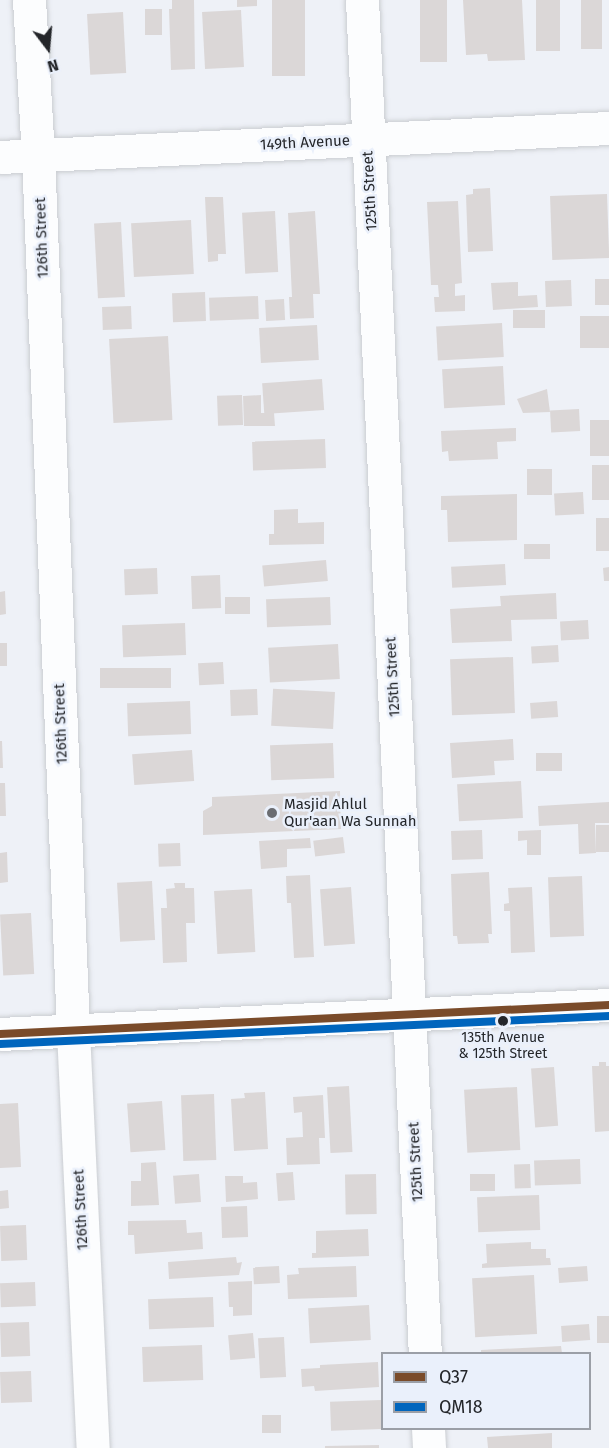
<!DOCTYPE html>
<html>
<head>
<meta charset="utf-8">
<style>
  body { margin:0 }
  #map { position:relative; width:609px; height:1448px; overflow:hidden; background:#eef1f7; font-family:"Fira Sans",sans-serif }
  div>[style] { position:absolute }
  .building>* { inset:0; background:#dbd7d7; transform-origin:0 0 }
  .roads { filter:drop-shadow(0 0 2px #cacdd1) drop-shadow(0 0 2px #cacdd1) }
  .minor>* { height:33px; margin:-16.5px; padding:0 16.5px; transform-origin:16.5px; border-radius:16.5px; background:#fcfdfe }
  .bus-1>* { height:8px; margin:-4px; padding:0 4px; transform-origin:4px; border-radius:4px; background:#7a4b2a }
  .bus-2>* { height:8px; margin:-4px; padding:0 4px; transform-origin:4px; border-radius:4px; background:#0065bd }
  .dots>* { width:16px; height:16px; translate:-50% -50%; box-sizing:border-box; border:3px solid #eaf0fb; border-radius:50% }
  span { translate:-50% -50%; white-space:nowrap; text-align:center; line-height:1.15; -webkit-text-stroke:5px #eaf0fb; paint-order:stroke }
  .bus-label { font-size:14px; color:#24262a }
  .street-label { font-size:15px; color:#24262a }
  .poi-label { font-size:15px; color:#24262a }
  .left { translate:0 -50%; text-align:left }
  .legend { position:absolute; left:381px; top:1352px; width:210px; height:78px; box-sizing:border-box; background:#eaf0fb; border:2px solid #9b9fa7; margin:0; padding:8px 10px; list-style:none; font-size:18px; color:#24262a }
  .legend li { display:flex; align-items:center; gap:12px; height:30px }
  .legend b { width:30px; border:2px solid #9b9fa7 }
  .north { position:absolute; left:18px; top:18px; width:60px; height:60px; -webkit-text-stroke:4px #eaf0fb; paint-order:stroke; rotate:164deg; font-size:16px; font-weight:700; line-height:24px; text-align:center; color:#24262a }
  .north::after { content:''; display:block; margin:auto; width:21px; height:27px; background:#24262a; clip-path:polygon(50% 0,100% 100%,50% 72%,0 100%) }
</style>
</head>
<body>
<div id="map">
  <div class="building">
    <div style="clip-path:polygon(172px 0,194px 0,195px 69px,171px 70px,169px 9px,172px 9px)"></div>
    <div style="clip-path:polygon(237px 0,257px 0,257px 6px,237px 7px)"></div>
    <div style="left:272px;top:0;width:33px;height:76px"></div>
    <div style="left:420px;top:0;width:27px;height:62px"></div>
    <div style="clip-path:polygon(463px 0,522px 0,525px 60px,488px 61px,487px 54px,466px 55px)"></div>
    <div style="left:536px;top:0;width:24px;height:51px"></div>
    <div style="left:581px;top:0;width:21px;height:49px"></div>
    <div style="left:145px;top:9px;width:17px;height:26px"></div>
    <div style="left:241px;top:10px;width:57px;height:39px;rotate:87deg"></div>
    <div style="left:123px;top:12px;width:61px;height:36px;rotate:87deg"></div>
    <div style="clip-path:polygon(490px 188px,493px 251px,468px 252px,466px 195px,473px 194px,473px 189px)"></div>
    <div style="left:607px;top:194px;width:64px;height:57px;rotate:88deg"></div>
    <div style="clip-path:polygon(205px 197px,223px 197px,226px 254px,218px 254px,218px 261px,208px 262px)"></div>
    <div style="clip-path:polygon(458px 201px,462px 283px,455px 284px,455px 296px,465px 295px,465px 311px,435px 312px,434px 297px,439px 297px,438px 285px,431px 285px,427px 202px)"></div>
    <div style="left:275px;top:211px;width:61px;height:33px;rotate:87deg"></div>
    <div style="clip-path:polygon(315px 211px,320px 294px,313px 294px,314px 318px,290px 319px,289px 297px,292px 297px,288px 213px)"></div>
    <div style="left:191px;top:220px;width:54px;height:60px;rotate:87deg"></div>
    <div style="left:121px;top:222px;width:75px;height:27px;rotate:87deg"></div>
    <div style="left:595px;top:279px;width:14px;height:26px"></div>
    <div style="left:571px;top:280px;width:26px;height:26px;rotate:88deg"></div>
    <div style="clip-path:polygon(518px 282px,518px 296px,537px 295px,538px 307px,493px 310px,491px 283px)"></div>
    <div style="left:205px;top:292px;width:29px;height:33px;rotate:88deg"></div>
    <div style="left:258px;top:296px;width:23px;height:49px;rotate:88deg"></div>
    <div style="left:284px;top:299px;width:21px;height:19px;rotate:87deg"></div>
    <div style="left:131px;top:306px;width:23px;height:29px;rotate:88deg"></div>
    <div style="left:545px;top:310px;width:18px;height:32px;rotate:90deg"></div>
    <div style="left:609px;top:316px;width:32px;height:29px;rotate:90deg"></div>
    <div style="left:502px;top:323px;width:34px;height:66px;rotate:87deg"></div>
    <div style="left:317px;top:325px;width:35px;height:58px;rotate:87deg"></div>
    <div style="left:168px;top:336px;width:84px;height:59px;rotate:87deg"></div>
    <div style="left:503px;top:366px;width:39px;height:61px;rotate:87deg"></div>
    <div style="left:322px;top:379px;width:31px;height:60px;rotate:86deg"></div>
    <div style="clip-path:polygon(547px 389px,550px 412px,523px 413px,517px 399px)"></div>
    <div style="left:242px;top:395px;width:30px;height:25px;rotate:88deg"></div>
    <div style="clip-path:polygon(261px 395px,261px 413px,274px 413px,275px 426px,244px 426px,243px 396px)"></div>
    <div style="left:579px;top:409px;width:22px;height:29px;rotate:87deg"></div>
    <div style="left:609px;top:420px;width:36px;height:19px;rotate:90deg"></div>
    <div style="clip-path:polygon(516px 428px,516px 441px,497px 442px,498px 459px,449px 461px,448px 451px,442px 452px,441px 431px)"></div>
    <div style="left:325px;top:439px;width:29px;height:73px;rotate:88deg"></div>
    <div style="left:609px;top:465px;width:35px;height:17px;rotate:90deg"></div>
    <div style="left:527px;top:469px;width:25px;height:26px"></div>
    <div style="left:583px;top:492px;width:22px;height:29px;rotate:87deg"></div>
    <div style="clip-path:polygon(517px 494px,517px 540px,448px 542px,447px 510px,441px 510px,441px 496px)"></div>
    <div style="clip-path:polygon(298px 509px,298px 523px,324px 522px,324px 544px,269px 545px,269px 534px,274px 534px,274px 510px)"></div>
    <div style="left:609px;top:518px;width:33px;height:13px;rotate:90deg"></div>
    <div style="left:524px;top:544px;width:26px;height:15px"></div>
    <div style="left:326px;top:560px;width:21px;height:64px;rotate:85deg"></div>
    <div style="left:505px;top:564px;width:21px;height:54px;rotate:87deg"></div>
    <div style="clip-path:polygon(609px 567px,609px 581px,604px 581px,603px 568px)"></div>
    <div style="left:157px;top:568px;width:26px;height:33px;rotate:88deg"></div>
    <div style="left:220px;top:575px;width:33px;height:29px;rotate:88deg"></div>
    <div style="clip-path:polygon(5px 591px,6px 614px,0 615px,0 592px)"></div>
    <div style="clip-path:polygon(556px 593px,557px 619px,511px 620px,512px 641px,452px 643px,450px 609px,501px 606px,500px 596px)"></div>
    <div style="left:250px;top:597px;width:17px;height:25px;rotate:90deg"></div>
    <div style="left:330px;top:597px;width:28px;height:64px;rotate:88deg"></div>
    <div style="left:588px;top:620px;width:19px;height:28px;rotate:87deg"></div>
    <div style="left:185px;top:623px;width:32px;height:63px;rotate:88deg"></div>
    <div style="left:0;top:643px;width:7px;height:23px"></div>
    <div style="left:338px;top:644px;width:35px;height:70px;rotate:87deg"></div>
    <div style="left:558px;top:645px;width:17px;height:27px;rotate:87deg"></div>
    <div style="left:513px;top:657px;width:56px;height:63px;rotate:88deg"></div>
    <div style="left:223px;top:662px;width:22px;height:25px;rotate:87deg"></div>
    <div style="left:171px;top:668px;width:20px;height:71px;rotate:90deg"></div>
    <div style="left:257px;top:689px;width:26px;height:27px;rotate:88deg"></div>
    <div style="left:335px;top:692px;width:37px;height:62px;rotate:93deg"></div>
    <div style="left:190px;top:701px;width:33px;height:63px;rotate:88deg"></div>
    <div style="left:557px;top:701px;width:16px;height:27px;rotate:86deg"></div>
    <div style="clip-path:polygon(513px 739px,514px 760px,494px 761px,495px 775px,452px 778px,450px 743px)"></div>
    <div style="clip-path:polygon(0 741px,2px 741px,3px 768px,0 768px)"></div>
    <div style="left:333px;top:743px;width:35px;height:63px;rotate:88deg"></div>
    <div style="left:192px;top:750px;width:31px;height:60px;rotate:86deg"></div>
    <div style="left:562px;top:753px;width:18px;height:26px;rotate:90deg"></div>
    <div style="left:521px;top:781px;width:37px;height:64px;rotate:87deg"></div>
    <div style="clip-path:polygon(0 783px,5px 783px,6px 816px,0 816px)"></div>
    <div style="clip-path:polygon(340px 791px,341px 829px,203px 835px,203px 811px,212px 806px,212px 797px)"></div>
    <div style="clip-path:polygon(609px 802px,609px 823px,595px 823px,596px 853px,579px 854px,578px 824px,539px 826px,538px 806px)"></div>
    <div style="left:609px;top:825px;width:27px;height:13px;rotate:90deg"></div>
    <div style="left:482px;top:830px;width:29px;height:31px;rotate:88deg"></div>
    <div style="clip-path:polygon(541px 830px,541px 855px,527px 855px,527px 840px,518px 841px,518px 831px)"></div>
    <div style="left:343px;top:837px;width:16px;height:30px;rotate:83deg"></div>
    <div style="clip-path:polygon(310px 838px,311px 848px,287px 849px,287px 867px,261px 869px,259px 841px)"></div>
    <div style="left:180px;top:843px;width:23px;height:22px;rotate:88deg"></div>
    <div style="clip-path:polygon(7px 852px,8px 882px,0 883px,0 853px)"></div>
    <div style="clip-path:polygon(489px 872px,492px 934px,488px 934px,489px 943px,458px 944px,457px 936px,453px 936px,451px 874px)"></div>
    <div style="clip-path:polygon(310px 875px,314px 957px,294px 958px,291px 903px,287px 903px,286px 876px)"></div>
    <div style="left:582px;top:876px;width:60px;height:34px;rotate:88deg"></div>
    <div style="left:152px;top:881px;width:59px;height:35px;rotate:87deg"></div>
    <div style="clip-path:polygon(174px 883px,185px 883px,185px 888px,194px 888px,195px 923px,186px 923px,187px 962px,163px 963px,161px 908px,167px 908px,166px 889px,175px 888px)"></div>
    <div style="left:351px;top:887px;width:57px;height:31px;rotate:86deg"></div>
    <div style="clip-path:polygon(532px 887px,535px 952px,511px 953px,510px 911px,504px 911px,504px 904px,509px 903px,508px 888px)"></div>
    <div style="left:252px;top:889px;width:63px;height:38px;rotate:87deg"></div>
    <div style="left:31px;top:913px;width:61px;height:31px;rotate:87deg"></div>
    <div style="clip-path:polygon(599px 1062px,606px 1062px,606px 1066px,609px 1066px,609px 1131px,595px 1132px,592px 1066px,599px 1066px)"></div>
    <div style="left:554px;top:1067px;width:59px;height:23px;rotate:86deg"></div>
    <div style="left:349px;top:1086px;width:66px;height:22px;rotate:87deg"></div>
    <div style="left:517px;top:1087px;width:63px;height:53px;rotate:87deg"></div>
    <div style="clip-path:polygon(265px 1092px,268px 1149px,234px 1151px,231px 1099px,245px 1098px,244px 1093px)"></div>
    <div style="left:214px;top:1094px;width:66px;height:33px;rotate:88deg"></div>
    <div style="clip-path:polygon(323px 1095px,325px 1138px,319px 1138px,320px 1164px,287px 1165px,286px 1138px,303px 1137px,302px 1112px,294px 1113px,293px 1097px)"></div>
    <div style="left:162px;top:1101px;width:49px;height:35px;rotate:86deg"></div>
    <div style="clip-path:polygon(18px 1103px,21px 1167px,0 1168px,0 1104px)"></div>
    <div style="left:580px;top:1159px;width:25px;height:46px;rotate:88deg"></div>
    <div style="clip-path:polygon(156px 1162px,159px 1205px,131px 1206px,131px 1181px,141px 1181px,141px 1163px)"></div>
    <div style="left:530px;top:1164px;width:24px;height:16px;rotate:88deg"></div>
    <div style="left:293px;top:1172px;width:28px;height:17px;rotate:86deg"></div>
    <div style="left:199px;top:1174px;width:28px;height:26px;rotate:86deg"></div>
    <div style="left:376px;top:1174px;width:40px;height:31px;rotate:89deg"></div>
    <div style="left:495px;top:1174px;width:17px;height:25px;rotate:90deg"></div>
    <div style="clip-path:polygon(225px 1176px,243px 1176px,243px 1183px,257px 1182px,258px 1199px,226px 1202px)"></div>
    <div style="clip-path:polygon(8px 1190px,9px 1208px,0 1209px,0 1191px)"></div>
    <div style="left:539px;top:1195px;width:35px;height:62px;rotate:88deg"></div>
    <div style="left:247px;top:1206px;width:31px;height:26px;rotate:88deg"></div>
    <div style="clip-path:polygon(186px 1220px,187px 1233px,202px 1232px,203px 1249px,135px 1254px,134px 1235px,128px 1235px,128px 1221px)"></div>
    <div style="left:26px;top:1225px;width:35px;height:26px;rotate:88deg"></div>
    <div style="clip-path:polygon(368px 1229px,369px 1256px,312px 1258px,312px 1253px,316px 1253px,316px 1231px)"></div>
    <div style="clip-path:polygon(531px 1242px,531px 1249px,546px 1249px,546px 1258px,550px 1258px,551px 1265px,482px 1268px,482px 1264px,487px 1263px,486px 1244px)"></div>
    <div style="clip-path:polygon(236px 1257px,237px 1263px,242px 1262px,239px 1275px,169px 1279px,168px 1262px)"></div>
    <div style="left:279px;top:1266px;width:17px;height:26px;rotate:87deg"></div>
    <div style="clip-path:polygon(356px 1266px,357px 1297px,288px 1299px,287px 1275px,299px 1274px,298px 1268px)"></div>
    <div style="left:587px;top:1266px;width:15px;height:29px;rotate:86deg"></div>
    <div style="left:534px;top:1275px;width:59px;height:62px;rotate:87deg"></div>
    <div style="clip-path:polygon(252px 1281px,252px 1315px,233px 1316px,233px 1307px,229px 1307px,228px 1282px)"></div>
    <div style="left:35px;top:1282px;width:24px;height:35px;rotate:88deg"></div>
    <div style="left:213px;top:1297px;width:30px;height:65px;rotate:88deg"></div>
    <div style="left:369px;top:1305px;width:35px;height:61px;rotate:87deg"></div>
    <div style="left:609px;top:1316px;width:27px;height:12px;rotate:90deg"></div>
    <div style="left:29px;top:1322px;width:34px;height:29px;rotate:88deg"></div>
    <div style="left:589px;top:1324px;width:16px;height:28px;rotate:86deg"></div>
    <div style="left:253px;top:1333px;width:25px;height:25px;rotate:85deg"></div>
    <div style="left:284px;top:1337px;width:40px;height:26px;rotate:87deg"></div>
    <div style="left:202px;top:1345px;width:35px;height:60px;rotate:88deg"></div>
    <div style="clip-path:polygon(561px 1346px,562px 1353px,481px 1353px,481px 1350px)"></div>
    <div style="clip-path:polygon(378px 1362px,379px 1387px,315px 1391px,314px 1386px,302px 1387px,301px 1369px,320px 1368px,320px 1365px)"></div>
    <div style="left:31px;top:1371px;width:31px;height:31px;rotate:88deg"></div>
    <div style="left:381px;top:1400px;width:29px;height:51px;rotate:88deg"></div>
    <div style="left:281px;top:1415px;width:18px;height:19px;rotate:90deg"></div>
    <div style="clip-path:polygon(552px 1433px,552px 1448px,488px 1448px,487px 1437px)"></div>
    <div style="clip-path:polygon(379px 1445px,379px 1448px,325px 1448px,325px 1446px)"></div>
  </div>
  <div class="roads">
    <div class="minor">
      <div style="left:29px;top:0;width:155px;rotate:86.7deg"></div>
      <div style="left:38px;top:155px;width:877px;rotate:87.71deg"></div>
      <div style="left:73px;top:1031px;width:417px;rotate:87.3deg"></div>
      <div style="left:362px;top:0;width:1355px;rotate:87.34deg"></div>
      <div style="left:0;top:157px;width:610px;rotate:-2.73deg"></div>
      <div style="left:0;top:1034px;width:610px;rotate:-2.73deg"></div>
      <div style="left:428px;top:1428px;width:20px;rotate:87deg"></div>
    </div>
  </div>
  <div class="bus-1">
    <div style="left:0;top:1034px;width:610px;rotate:-2.73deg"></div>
  </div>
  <div class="bus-2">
    <div style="left:0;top:1044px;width:610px;rotate:-2.63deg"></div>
  </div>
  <div class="dots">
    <div style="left:272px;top:813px;background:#6b6d72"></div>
    <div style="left:503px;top:1021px;background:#24262a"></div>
  </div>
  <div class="bus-label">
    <span style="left:503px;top:1046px">135th Avenue<br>&amp; 125th Street</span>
  </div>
  <div class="street-label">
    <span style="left:305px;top:143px;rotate:-3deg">149th Avenue</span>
    <span style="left:370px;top:191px;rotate:-93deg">125th Street</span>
    <span style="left:42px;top:238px;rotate:-92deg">126th Street</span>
    <span style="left:393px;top:677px;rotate:-93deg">125th Street</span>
    <span style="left:61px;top:724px;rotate:-92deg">126th Street</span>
    <span style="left:416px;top:1162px;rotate:-93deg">125th Street</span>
    <span style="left:81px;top:1210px;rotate:-93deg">126th Street</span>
  </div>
  <div class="poi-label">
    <span class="left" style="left:284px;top:813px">Masjid Ahlul<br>Qur'aan Wa Sunnah</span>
  </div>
  <ul class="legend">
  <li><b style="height:8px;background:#7a4b2a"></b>Q37</li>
  <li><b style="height:8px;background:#0065bd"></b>QM18</li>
  </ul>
  <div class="north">N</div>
</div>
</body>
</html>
